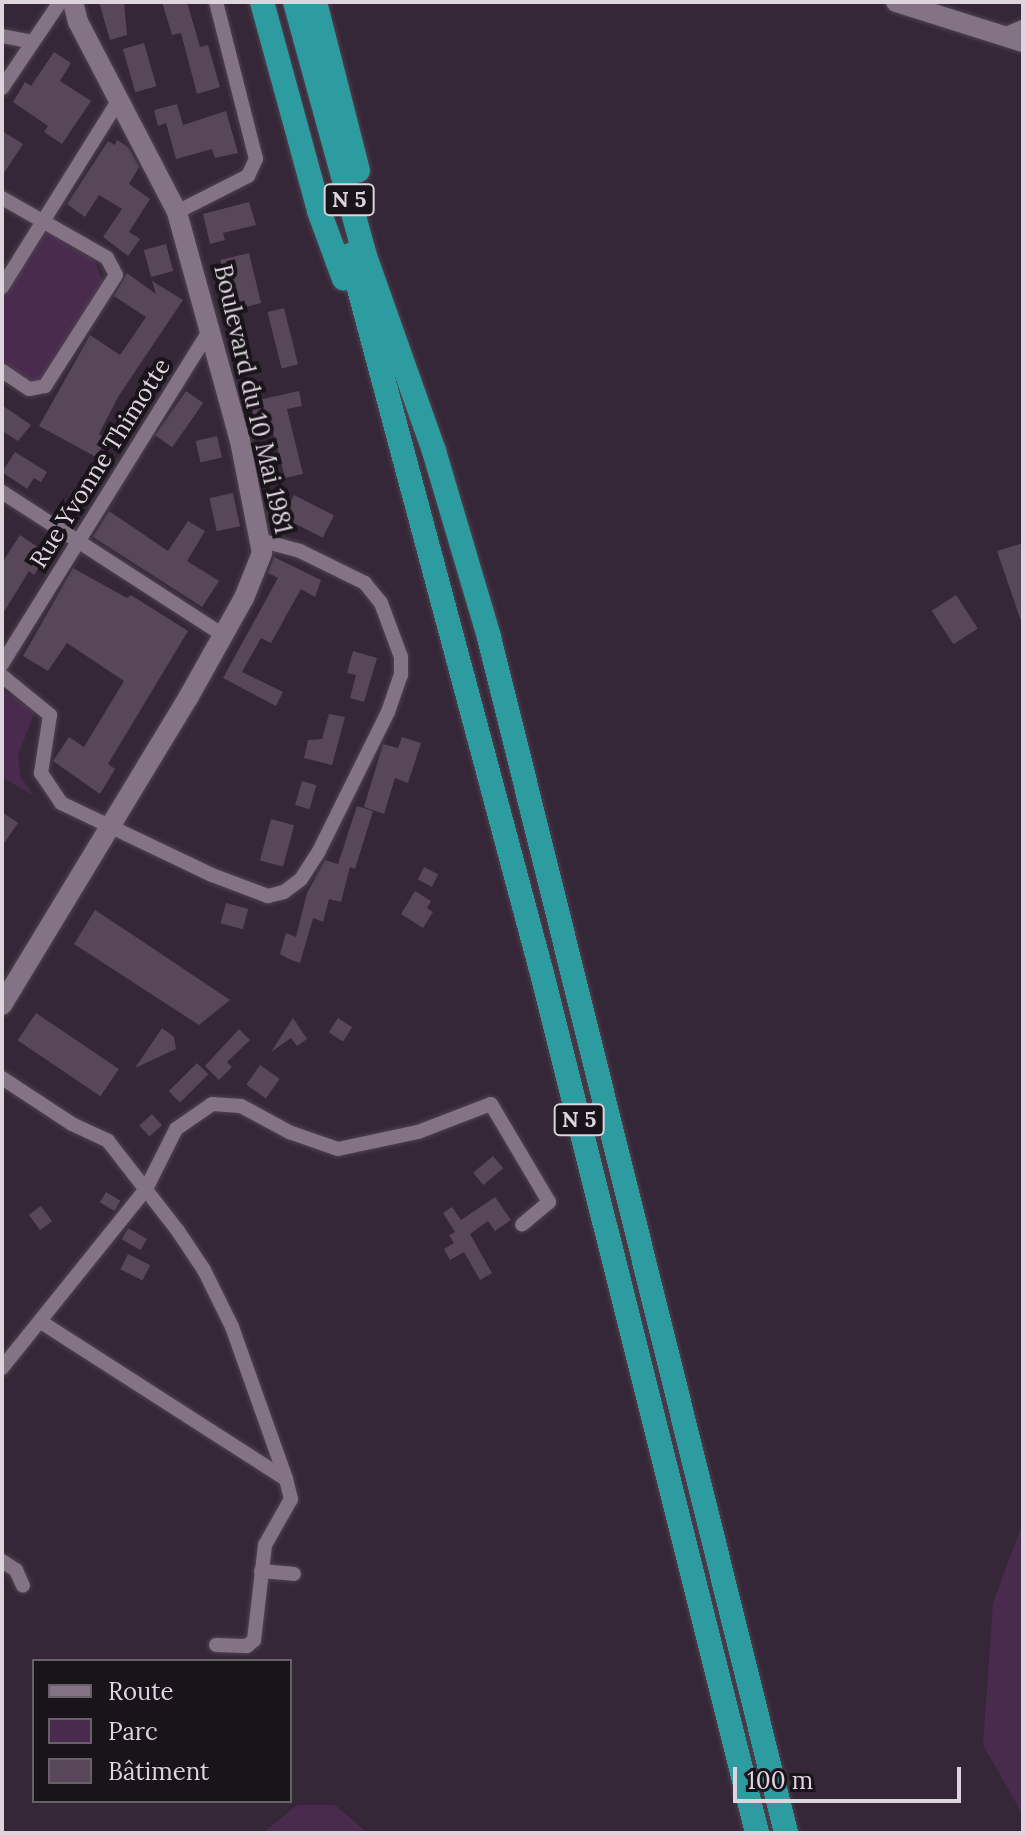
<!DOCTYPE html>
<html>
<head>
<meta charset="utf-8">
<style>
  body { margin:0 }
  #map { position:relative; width:1025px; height:1835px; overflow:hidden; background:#352737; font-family:Lora,serif }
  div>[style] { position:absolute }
  .green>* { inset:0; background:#492b4e }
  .building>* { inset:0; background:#574759; transform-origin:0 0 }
  .roads { filter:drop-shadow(0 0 2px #4e4350) drop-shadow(0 0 2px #4e4350) }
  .street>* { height:14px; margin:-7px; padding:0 7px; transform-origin:7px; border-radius:7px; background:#837385 }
  .secondary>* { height:20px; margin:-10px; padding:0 10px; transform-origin:10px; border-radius:10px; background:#837385 }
  .highway>* { height:24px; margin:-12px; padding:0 12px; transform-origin:12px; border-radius:12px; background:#2c9ca1 }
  span { translate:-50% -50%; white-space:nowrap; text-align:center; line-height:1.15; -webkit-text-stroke:8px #19131a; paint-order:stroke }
  .shield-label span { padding:2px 6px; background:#19131a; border:2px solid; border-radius:6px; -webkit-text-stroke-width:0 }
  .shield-label { font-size:22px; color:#ddd4de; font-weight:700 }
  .street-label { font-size:24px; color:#ddd4de }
  .frame { position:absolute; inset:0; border:4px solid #ddd4de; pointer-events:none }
  .legend { position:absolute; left:32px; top:1659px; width:260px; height:144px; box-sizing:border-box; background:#19131a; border:2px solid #676068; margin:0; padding:10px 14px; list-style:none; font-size:24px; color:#ddd4de }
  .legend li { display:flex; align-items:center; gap:16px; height:40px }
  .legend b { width:40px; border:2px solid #676068 }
  .scale { position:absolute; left:733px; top:1767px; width:228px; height:36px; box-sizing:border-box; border:4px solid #ddd4de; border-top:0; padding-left:10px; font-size:24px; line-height:28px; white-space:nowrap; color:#ddd4de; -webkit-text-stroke:6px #19131a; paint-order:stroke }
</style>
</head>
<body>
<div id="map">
  <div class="green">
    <div style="clip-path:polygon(47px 232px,94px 260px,105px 285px,45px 378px,30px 383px,2px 364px,2px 295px)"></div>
    <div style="clip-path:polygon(2px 690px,35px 712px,18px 755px,21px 778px,34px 796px,2px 777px)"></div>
    <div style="clip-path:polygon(1023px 1522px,1023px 1815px,983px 1745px,993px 1603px)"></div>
    <div style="clip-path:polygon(297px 1805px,335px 1805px,368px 1833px,263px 1833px)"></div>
  </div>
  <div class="building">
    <div style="clip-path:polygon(99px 2px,124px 2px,127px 35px,110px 40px)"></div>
    <div style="clip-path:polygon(162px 2px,187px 2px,200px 47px,208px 45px,220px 87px,197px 94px,181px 33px,172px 35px)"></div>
    <div style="left:144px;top:43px;width:45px;height:22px;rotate:74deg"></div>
    <div style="clip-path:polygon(54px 52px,71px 63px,60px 81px,91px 101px,62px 144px,44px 132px,48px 126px,13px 102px,25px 82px,31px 86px)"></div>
    <div style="clip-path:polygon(177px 104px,183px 125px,226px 111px,238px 153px,215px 158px,212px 149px,176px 159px,166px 123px,158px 126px,154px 110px)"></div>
    <div style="clip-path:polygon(2px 131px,23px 144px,2px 176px)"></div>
    <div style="clip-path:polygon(117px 140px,128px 147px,139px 167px,129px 184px,150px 199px,129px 232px,140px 239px,128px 256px,103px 237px,122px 209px,99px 195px,85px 217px,67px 204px,108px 141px,115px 145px)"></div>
    <div style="clip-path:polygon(249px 202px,256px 225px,223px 233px,225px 240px,210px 244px,203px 214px)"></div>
    <div style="left:166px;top:244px;width:28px;height:23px;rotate:75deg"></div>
    <div style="clip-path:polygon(249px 253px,261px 303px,238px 309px,220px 260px)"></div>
    <div style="clip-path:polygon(127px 273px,156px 294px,152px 281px,183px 300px,118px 397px,99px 434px,107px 439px,96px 457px,39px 426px,90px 335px,120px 355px,146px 317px,114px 296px)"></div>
    <div style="left:284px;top:308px;width:58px;height:17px;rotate:76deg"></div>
    <div style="left:186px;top:391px;width:21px;height:54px;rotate:35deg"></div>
    <div style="clip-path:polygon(299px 391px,302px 406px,287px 409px,303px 474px,285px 478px,268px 413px,253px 417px,250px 402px)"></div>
    <div style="clip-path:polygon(2px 405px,31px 425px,18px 441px,2px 431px)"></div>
    <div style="left:217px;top:436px;width:22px;height:22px;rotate:77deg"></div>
    <div style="clip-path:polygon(15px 452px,47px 472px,41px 482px,34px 478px,27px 489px,2px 472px)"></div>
    <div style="left:233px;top:493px;width:34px;height:24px;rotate:78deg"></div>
    <div style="left:294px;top:495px;width:45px;height:25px;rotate:27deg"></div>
    <div style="clip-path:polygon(109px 511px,168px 551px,188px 521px,205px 531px,187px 561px,219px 581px,202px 607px,93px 537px)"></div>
    <div style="clip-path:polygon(20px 535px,48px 554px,34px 575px,29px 571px,2px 615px,2px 563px)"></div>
    <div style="clip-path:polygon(1023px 543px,1023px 621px,1021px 621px,997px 551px)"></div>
    <div style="clip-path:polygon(274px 557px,321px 580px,315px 597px,301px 589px,271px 643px,261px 638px,242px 672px,283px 692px,276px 706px,223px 678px,278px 578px,268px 573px)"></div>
    <div style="clip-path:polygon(73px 568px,127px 598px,131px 595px,188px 631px,108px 764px,115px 769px,100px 794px,53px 761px,69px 737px,84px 747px,124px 681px,67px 643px,48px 671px,23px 656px)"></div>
    <div style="left:956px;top:595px;width:40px;height:29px;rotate:57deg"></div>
    <div style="clip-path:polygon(353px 651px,377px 658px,364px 702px,350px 698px,356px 675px,347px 673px)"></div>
    <div style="clip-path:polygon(329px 714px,345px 717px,332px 765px,304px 758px,308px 740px,322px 739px)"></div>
    <div style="clip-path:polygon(402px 737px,421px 743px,408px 783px,395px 778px,384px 814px,364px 807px,383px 744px,398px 748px)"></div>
    <div style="left:302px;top:781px;width:15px;height:25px;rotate:16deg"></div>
    <div style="clip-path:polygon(357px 806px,373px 811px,355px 869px,350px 867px,341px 902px,329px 899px,323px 922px,313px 918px,300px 963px,291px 960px,280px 954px,286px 933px,296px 937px,307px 893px,325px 860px,338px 864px)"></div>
    <div style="clip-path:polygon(2px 812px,18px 823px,2px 846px)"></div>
    <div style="left:271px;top:819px;width:24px;height:43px;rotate:15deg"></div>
    <div style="left:424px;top:867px;width:16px;height:14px;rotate:27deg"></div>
    <div style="clip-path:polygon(415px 891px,431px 901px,427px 908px,433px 912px,423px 928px,401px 914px)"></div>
    <div style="left:226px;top:903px;width:23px;height:21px;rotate:15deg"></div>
    <div style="clip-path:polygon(95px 910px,142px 941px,230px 1000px,199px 1025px,74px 944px)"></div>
    <div style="left:36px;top:1013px;width:100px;height:33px;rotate:34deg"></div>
    <div style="clip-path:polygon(293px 1018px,307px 1039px,297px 1046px,291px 1038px,271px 1052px)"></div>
    <div style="left:338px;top:1018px;width:17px;height:17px;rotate:33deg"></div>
    <div style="clip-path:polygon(162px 1028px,174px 1037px,176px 1049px,135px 1068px)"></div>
    <div style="clip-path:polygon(239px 1029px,250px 1040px,227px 1062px,232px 1067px,219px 1080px,205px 1066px)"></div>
    <div style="left:197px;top:1063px;width:16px;height:40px;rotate:45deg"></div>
    <div style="left:260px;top:1065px;width:24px;height:24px;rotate:35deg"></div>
    <div style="left:152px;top:1114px;width:15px;height:17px;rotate:48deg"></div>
    <div style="left:493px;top:1156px;width:16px;height:26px;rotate:50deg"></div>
    <div style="left:106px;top:1192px;width:17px;height:12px;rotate:31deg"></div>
    <div style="clip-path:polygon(495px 1197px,511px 1220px,495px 1231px,488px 1221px,470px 1234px,492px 1273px,480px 1280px,464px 1252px,450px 1260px,444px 1249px,454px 1243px,449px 1235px,455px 1232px,443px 1213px,452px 1207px,461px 1220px)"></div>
    <div style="left:41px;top:1206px;width:19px;height:15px;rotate:54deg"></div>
    <div style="left:128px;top:1228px;width:22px;height:13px;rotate:30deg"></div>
    <div style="left:128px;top:1254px;width:25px;height:17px;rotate:27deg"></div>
  </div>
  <div class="roads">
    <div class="street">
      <div style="left:1004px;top:35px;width:21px;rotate:-23deg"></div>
      <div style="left:2px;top:36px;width:31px;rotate:11deg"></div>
      <div style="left:2px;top:88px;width:104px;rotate:-56deg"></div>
      <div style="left:2px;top:198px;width:121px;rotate:29.7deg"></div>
      <div style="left:107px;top:258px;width:19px;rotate:62deg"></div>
      <div style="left:116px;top:275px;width:132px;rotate:122.6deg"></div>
      <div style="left:45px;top:386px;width:16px;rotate:169deg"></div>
      <div style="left:29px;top:389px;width:32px;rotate:-146deg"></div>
      <div style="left:177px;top:212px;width:80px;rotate:-26.9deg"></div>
      <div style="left:248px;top:176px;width:19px;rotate:-65deg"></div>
      <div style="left:256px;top:159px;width:162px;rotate:-104.3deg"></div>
      <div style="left:2px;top:287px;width:221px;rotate:-58deg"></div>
      <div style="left:2px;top:492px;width:263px;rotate:32.9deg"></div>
      <div style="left:2px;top:664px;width:396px;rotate:-58.1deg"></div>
      <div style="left:2px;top:676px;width:62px;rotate:39.1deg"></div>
      <div style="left:50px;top:715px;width:59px;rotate:98.8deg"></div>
      <div style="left:41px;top:773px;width:36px;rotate:56deg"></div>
      <div style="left:61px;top:803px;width:167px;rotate:25.5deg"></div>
      <div style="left:212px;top:875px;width:60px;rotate:20.6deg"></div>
      <div style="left:268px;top:896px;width:16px;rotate:-14deg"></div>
      <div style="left:284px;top:892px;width:21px;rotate:-37deg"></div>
      <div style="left:301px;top:879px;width:33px;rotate:-57deg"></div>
      <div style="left:319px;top:851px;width:155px;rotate:-63.6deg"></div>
      <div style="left:388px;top:712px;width:39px;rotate:-71deg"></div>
      <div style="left:401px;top:675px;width:18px;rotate:-90deg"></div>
      <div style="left:401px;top:657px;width:58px;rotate:-110.3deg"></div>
      <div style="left:381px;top:603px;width:26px;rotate:-129deg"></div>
      <div style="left:365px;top:583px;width:72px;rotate:-153.8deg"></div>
      <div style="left:300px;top:551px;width:39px;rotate:-165deg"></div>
      <div style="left:2px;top:1078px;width:84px;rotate:33.3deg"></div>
      <div style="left:72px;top:1124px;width:40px;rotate:25deg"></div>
      <div style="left:108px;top:1141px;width:114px;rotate:52.1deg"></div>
      <div style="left:178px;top:1231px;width:47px;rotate:56.3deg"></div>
      <div style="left:204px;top:1270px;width:64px;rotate:63.8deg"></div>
      <div style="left:232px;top:1327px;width:161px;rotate:70.4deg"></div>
      <div style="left:41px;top:1322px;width:291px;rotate:32.7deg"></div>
      <div style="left:286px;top:1479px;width:21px;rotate:76deg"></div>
      <div style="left:291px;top:1499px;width:53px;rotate:119.5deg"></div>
      <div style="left:265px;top:1545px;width:96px;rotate:96.6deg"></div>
      <div style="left:254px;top:1640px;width:9px;rotate:139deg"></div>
      <div style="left:247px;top:1646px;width:31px;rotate:-178deg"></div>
      <div style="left:2px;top:1368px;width:230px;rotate:-51.2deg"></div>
      <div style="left:146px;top:1189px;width:67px;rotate:-63.4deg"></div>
      <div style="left:176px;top:1129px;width:44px;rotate:-34.8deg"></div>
      <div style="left:212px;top:1104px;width:29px;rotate:4deg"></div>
      <div style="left:241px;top:1106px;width:55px;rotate:28.4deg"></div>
      <div style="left:289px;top:1132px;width:52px;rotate:19.1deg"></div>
      <div style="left:338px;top:1149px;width:82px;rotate:-12deg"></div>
      <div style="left:418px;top:1132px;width:78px;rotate:-21deg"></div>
      <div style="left:491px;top:1104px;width:114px;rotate:59.4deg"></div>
      <div style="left:549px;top:1202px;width:35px;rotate:140deg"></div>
      <div style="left:2px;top:1561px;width:17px;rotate:33deg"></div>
      <div style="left:16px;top:1570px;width:17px;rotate:66deg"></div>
      <div style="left:261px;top:1571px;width:33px;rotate:5deg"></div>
    </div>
    <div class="secondary">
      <div style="left:896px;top:2px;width:133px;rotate:17.5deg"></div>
      <div style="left:2px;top:1005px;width:359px;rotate:-58.8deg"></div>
      <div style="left:188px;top:698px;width:115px;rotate:-60.8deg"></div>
      <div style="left:244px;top:598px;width:48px;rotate:-68.2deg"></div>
      <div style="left:262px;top:553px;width:114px;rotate:-101.1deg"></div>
      <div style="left:240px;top:441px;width:238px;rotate:-105.4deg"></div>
      <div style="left:177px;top:212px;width:214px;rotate:-117.5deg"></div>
      <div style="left:78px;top:22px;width:21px;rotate:-104deg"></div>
    </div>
    <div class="highway">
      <div style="left:262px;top:2px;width:217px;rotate:74.7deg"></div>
      <div style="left:319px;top:211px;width:72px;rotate:69.8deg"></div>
      <div style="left:295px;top:2px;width:263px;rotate:74.6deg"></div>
      <div style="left:365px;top:256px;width:207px;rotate:70.5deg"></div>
      <div style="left:434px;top:451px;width:194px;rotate:73.5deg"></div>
      <div style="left:489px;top:637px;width:1232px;rotate:76.05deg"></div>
      <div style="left:315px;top:2px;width:174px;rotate:75.7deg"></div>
      <div style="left:350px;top:255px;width:751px;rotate:75.04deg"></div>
      <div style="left:544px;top:981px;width:878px;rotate:75.96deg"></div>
    </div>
  </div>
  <div class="shield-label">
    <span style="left:349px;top:200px">N 5</span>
    <span style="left:579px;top:1120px">N 5</span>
  </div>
  <div class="street-label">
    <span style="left:253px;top:399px;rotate:77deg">Boulevard du 10 Mai 1981</span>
    <span style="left:100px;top:463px;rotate:-58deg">Rue Yvonne Thimotte</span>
  </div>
  <div class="frame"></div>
  <ul class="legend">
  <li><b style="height:10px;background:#837385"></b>Route</li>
  <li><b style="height:22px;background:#492b4e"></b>Parc</li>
  <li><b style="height:22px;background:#574759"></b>Bâtiment</li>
  </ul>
  <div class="scale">100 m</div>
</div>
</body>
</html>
